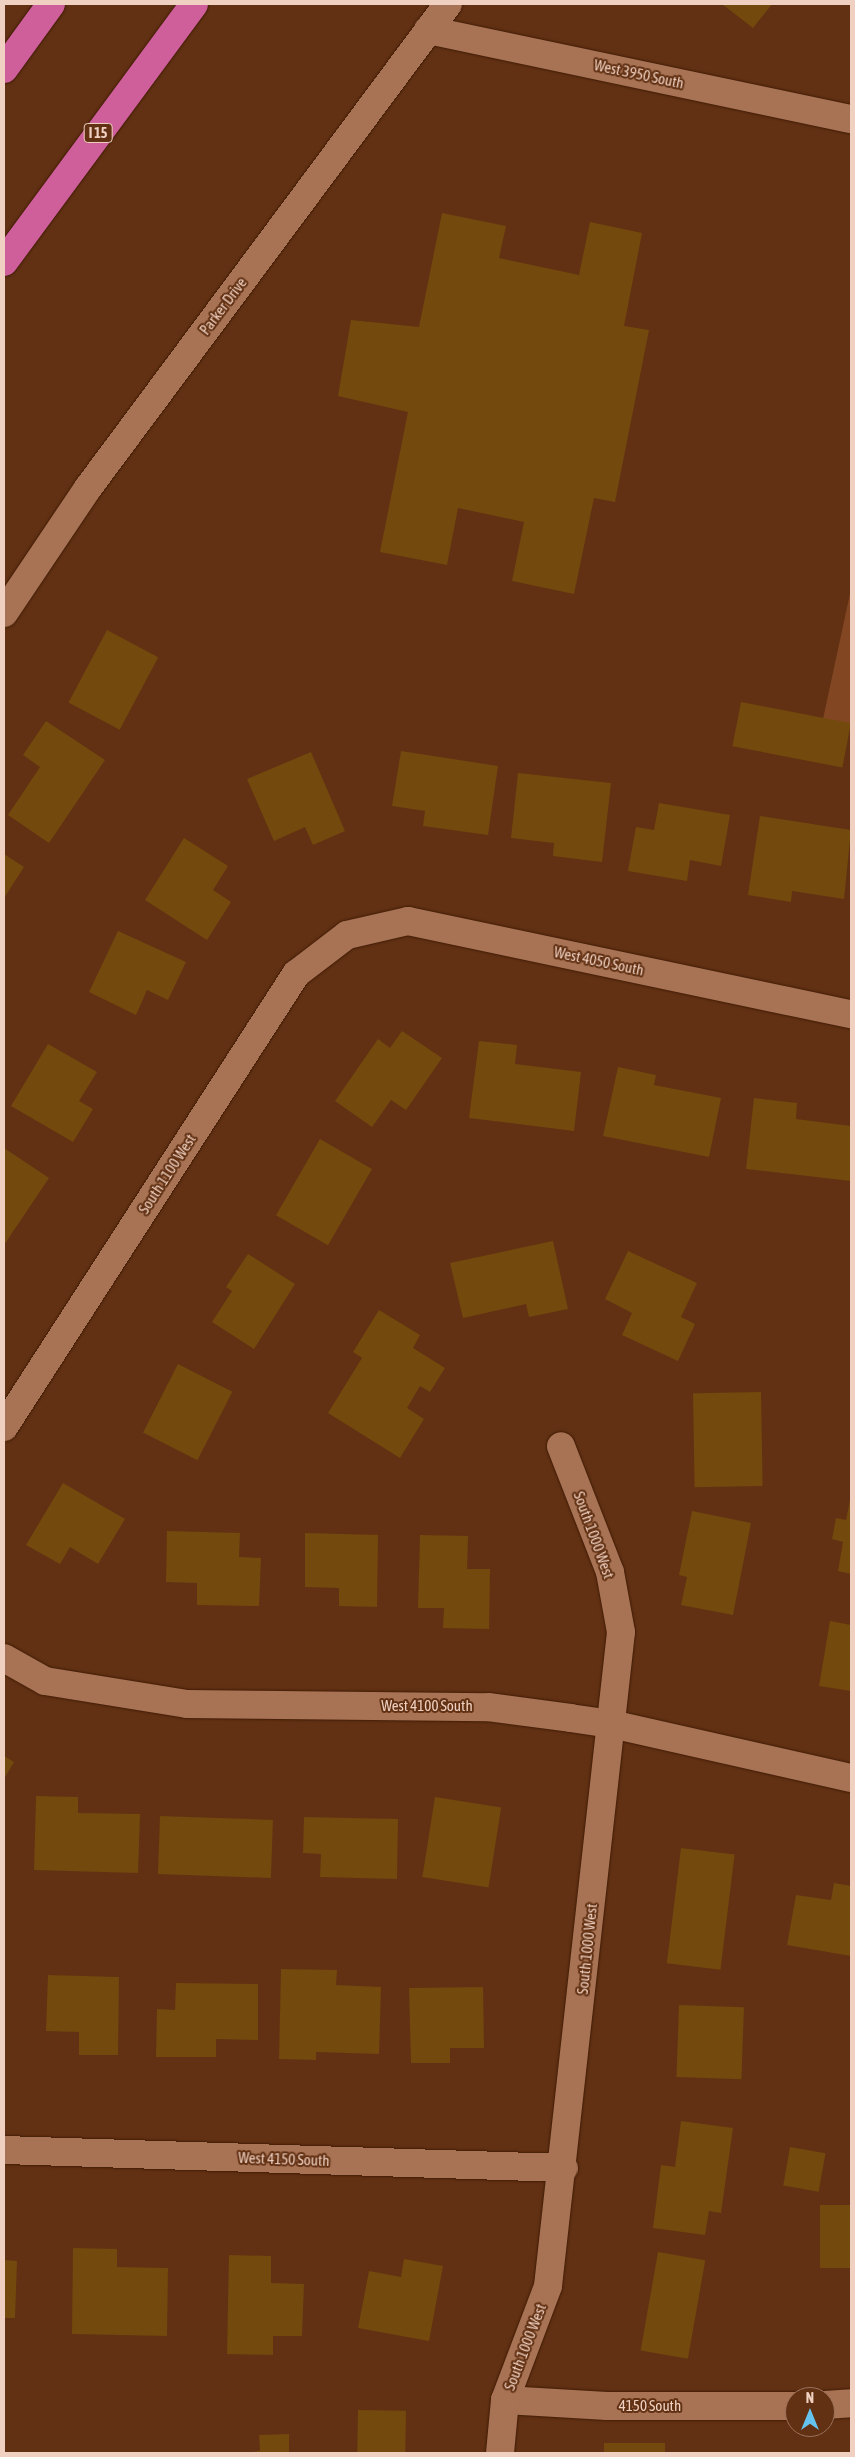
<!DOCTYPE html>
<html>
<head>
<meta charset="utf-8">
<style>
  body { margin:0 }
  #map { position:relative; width:855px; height:2457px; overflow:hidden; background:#623113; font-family:"Asap Condensed",sans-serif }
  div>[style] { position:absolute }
  .green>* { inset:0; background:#824623 }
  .building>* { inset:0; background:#73490d; transform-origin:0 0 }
  .roads { filter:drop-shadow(0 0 1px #3f1b05) drop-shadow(0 0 1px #3f1b05) }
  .minor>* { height:28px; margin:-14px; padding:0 14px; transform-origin:14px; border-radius:14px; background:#a87254 }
  .tertiary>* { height:28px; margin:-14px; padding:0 14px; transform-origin:14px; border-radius:14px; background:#a87254 }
  .motorway>* { height:28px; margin:-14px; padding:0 14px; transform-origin:14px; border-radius:14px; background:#cf5f9b }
  span { translate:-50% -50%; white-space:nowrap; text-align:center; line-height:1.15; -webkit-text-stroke:4px #623113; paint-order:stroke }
  .shield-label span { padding:1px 4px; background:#623113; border:1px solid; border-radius:4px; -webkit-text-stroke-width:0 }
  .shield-label { font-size:14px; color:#f0d1c1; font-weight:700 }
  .street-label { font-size:15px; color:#f0d1c1 }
  .frame { position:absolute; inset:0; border:5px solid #f0d1c1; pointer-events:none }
  .north { position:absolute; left:785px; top:2387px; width:50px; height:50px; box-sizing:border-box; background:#623113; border:1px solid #9b7159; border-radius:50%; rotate:0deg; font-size:14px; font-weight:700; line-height:20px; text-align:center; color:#f0d1c1 }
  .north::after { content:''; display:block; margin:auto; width:18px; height:22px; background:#65c4ef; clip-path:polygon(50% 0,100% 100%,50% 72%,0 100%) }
</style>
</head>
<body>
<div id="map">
  <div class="green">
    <div style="clip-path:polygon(851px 589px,851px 724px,823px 719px)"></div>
  </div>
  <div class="building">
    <div style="clip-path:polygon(722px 4px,772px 4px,753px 28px)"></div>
    <div style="clip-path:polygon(442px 213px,506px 226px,499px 258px,579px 275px,590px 222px,642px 233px,624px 326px,649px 330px,615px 502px,594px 498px,574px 594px,512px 581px,524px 522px,458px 508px,447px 565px,380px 552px,408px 412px,338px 396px,351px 320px,419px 327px)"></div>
    <div style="left:107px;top:630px;width:58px;height:82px;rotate:28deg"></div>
    <div style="left:741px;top:702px;width:112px;height:45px;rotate:11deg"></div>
    <div style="clip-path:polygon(46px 721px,105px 760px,49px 843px,8px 815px,40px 767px,23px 755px)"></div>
    <div style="clip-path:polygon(401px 751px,498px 766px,488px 835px,423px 826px,425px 811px,392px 806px)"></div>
    <div style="clip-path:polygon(311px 752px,345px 831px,313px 845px,305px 827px,274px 841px,247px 779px)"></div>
    <div style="clip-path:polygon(518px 773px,611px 783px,602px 862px,553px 856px,554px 843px,511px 838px)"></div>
    <div style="clip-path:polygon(659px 803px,730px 815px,721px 866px,690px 860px,687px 881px,628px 871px,636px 827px,654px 830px)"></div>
    <div style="clip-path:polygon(760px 816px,851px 830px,844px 899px,792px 891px,791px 902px,748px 895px)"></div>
    <div style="clip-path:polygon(184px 838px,228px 866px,213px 890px,231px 902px,207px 940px,145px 900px)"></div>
    <div style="clip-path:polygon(4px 854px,24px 867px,4px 898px)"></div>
    <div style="clip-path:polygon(118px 931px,186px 962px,168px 1000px,147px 990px,136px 1015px,89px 992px)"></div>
    <div style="clip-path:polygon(402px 1031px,442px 1058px,406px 1110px,391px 1100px,372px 1127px,335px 1101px,378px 1039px,390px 1048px)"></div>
    <div style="clip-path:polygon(479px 1041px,517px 1045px,515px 1064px,581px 1072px,574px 1131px,469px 1118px)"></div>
    <div style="clip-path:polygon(48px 1044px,97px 1072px,79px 1101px,93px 1109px,73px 1142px,11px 1106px)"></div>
    <div style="clip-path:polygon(618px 1067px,656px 1075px,654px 1085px,721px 1098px,709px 1157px,603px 1136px)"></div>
    <div style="clip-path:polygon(754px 1098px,797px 1103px,796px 1119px,851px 1126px,851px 1181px,746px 1169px)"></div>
    <div style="left:320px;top:1139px;width:60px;height:88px;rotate:30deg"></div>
    <div style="clip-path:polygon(4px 1148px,49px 1178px,4px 1245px)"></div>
    <div style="clip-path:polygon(553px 1241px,568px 1309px,529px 1317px,526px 1304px,463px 1318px,450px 1263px)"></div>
    <div style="clip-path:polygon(628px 1251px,697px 1283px,681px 1317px,695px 1324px,678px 1361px,622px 1335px,632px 1313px,605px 1299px)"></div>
    <div style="clip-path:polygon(248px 1254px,295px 1284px,254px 1349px,212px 1322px,232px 1291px,226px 1287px)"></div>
    <div style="clip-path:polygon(379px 1310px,420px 1335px,413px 1348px,445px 1368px,430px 1392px,420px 1386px,407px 1408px,424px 1419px,400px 1458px,328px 1413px,362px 1358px,353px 1352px)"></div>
    <div style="left:178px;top:1364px;width:61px;height:77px;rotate:27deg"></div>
    <div style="left:761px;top:1392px;width:94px;height:68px;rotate:89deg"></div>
    <div style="clip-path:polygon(63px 1483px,125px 1519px,98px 1564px,70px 1547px,60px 1564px,26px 1545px)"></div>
    <div style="clip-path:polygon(850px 1500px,851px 1500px,851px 1574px,838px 1571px,843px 1542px,832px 1539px,836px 1518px,846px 1520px)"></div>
    <div style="clip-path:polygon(692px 1511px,751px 1523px,733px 1615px,681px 1605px,687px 1577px,679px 1575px)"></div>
    <div style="clip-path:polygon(167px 1531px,240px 1533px,239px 1557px,261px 1558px,259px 1606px,197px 1605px,197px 1583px,166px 1582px)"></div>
    <div style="clip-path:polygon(305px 1533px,378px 1535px,377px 1607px,339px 1606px,339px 1588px,305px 1587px)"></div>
    <div style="clip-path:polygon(420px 1535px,468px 1536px,467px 1569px,490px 1569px,489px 1629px,443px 1628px,444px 1608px,418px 1608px)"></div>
    <div style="clip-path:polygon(830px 1621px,851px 1625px,851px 1691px,819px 1686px)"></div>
    <div style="clip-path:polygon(4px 1756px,14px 1762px,4px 1779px)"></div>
    <div style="clip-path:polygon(36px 1796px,78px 1797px,78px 1813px,140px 1814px,138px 1873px,34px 1870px)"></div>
    <div style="left:435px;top:1797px;width:67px;height:81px;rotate:9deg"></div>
    <div style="left:160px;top:1816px;width:113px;height:58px;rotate:2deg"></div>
    <div style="clip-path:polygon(304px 1817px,398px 1819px,397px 1879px,320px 1877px,321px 1854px,303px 1853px)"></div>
    <div style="left:681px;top:1848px;width:54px;height:116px;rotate:7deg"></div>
    <div style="clip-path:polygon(834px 1883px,851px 1886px,851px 1956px,787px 1945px,796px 1895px,831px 1900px)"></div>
    <div style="clip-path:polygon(281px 1969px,337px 1970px,336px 1985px,381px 1987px,379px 2054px,316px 2052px,316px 2060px,279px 2059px)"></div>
    <div style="clip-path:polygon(48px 1975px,119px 1977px,118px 2055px,79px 2055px,79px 2032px,46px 2031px)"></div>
    <div style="clip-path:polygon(176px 1983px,258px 1984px,258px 2040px,216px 2039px,216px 2057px,156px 2057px,157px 2009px,175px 2010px)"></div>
    <div style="clip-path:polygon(483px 1987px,484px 2048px,450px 2048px,450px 2063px,411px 2063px,409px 1988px)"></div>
    <div style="left:679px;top:2005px;width:65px;height:72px;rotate:2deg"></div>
    <div style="clip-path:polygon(681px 2121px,733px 2128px,721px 2213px,709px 2211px,705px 2235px,653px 2228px,661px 2165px,675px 2167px)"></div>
    <div style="left:790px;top:2147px;width:36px;height:39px;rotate:10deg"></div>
    <div style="left:820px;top:2205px;width:31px;height:63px"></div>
    <div style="clip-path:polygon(73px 2248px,117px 2249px,117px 2267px,168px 2268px,167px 2336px,72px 2334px)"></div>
    <div style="left:658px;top:2252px;width:48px;height:100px;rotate:10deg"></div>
    <div style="clip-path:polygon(229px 2255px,271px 2256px,271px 2283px,304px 2284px,302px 2336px,273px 2336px,273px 2355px,227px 2354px)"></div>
    <div style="clip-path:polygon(404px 2259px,443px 2266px,429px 2341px,358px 2328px,369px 2271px,401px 2277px)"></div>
    <div style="clip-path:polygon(4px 2260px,17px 2261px,15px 2318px,4px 2318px)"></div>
    <div style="left:358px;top:2410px;width:48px;height:43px;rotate:1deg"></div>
    <div style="clip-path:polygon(289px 2434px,289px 2453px,244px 2453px,260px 2451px,259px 2435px)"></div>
    <div style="left:604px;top:2443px;width:61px;height:10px"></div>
  </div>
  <div class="roads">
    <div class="minor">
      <div style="left:428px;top:30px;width:432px;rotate:11.9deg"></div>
      <div style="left:4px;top:1427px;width:539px;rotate:-57.19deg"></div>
      <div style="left:296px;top:974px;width:64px;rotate:-37.4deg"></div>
      <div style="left:347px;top:935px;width:63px;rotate:-12.9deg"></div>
      <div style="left:408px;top:921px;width:453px;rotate:11.9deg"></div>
      <div style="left:4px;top:1658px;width:47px;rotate:29.3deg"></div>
      <div style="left:45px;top:1681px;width:144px;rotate:9.2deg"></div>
      <div style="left:187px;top:1704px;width:301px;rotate:0.6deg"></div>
      <div style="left:488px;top:1707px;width:83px;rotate:7.6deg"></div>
      <div style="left:570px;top:1718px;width:41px;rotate:8.3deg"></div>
      <div style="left:611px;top:1724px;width:246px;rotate:12.7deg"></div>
      <div style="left:4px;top:2150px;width:560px;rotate:1.84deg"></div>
      <div style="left:505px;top:2400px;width:102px;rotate:3.4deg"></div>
      <div style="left:607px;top:2406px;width:188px"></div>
      <div style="left:825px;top:2405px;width:26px;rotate:-4deg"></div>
      <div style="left:500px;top:2453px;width:53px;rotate:-84.6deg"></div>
      <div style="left:505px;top:2400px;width:122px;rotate:-69.3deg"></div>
      <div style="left:548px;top:2286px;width:658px;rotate:-83.63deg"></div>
      <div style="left:621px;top:1632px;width:61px;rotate:-100.4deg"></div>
      <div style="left:610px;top:1572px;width:135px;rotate:-111.3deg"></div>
    </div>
    <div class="tertiary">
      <div style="left:4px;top:613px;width:151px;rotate:-56.1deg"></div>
      <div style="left:88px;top:488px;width:603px;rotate:-53.36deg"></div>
    </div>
    <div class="motorway">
      <div style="left:4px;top:69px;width:80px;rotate:-54.1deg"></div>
      <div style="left:4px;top:262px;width:320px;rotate:-53.6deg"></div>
    </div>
  </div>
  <div class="shield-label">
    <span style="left:98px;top:133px">I 15</span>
  </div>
  <div class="street-label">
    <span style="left:639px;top:74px;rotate:12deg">West 3950 South</span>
    <span style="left:223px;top:306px;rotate:-53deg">Parker Drive</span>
    <span style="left:599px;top:961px;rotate:12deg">West 4050 South</span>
    <span style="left:167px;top:1174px;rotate:-57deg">South 1100 West</span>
    <span style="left:594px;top:1535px;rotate:70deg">South 1000 West</span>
    <span style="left:427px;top:1706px">West 4100 South</span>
    <span style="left:587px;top:1949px;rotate:-84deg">South 1000 West</span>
    <span style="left:284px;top:2159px;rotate:2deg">West 4150 South</span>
    <span style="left:525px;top:2347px;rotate:-69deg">South 1000 West</span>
    <span style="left:650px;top:2406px">4150 South</span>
  </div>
  <div class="frame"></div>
  <div class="north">N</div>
</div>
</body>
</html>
